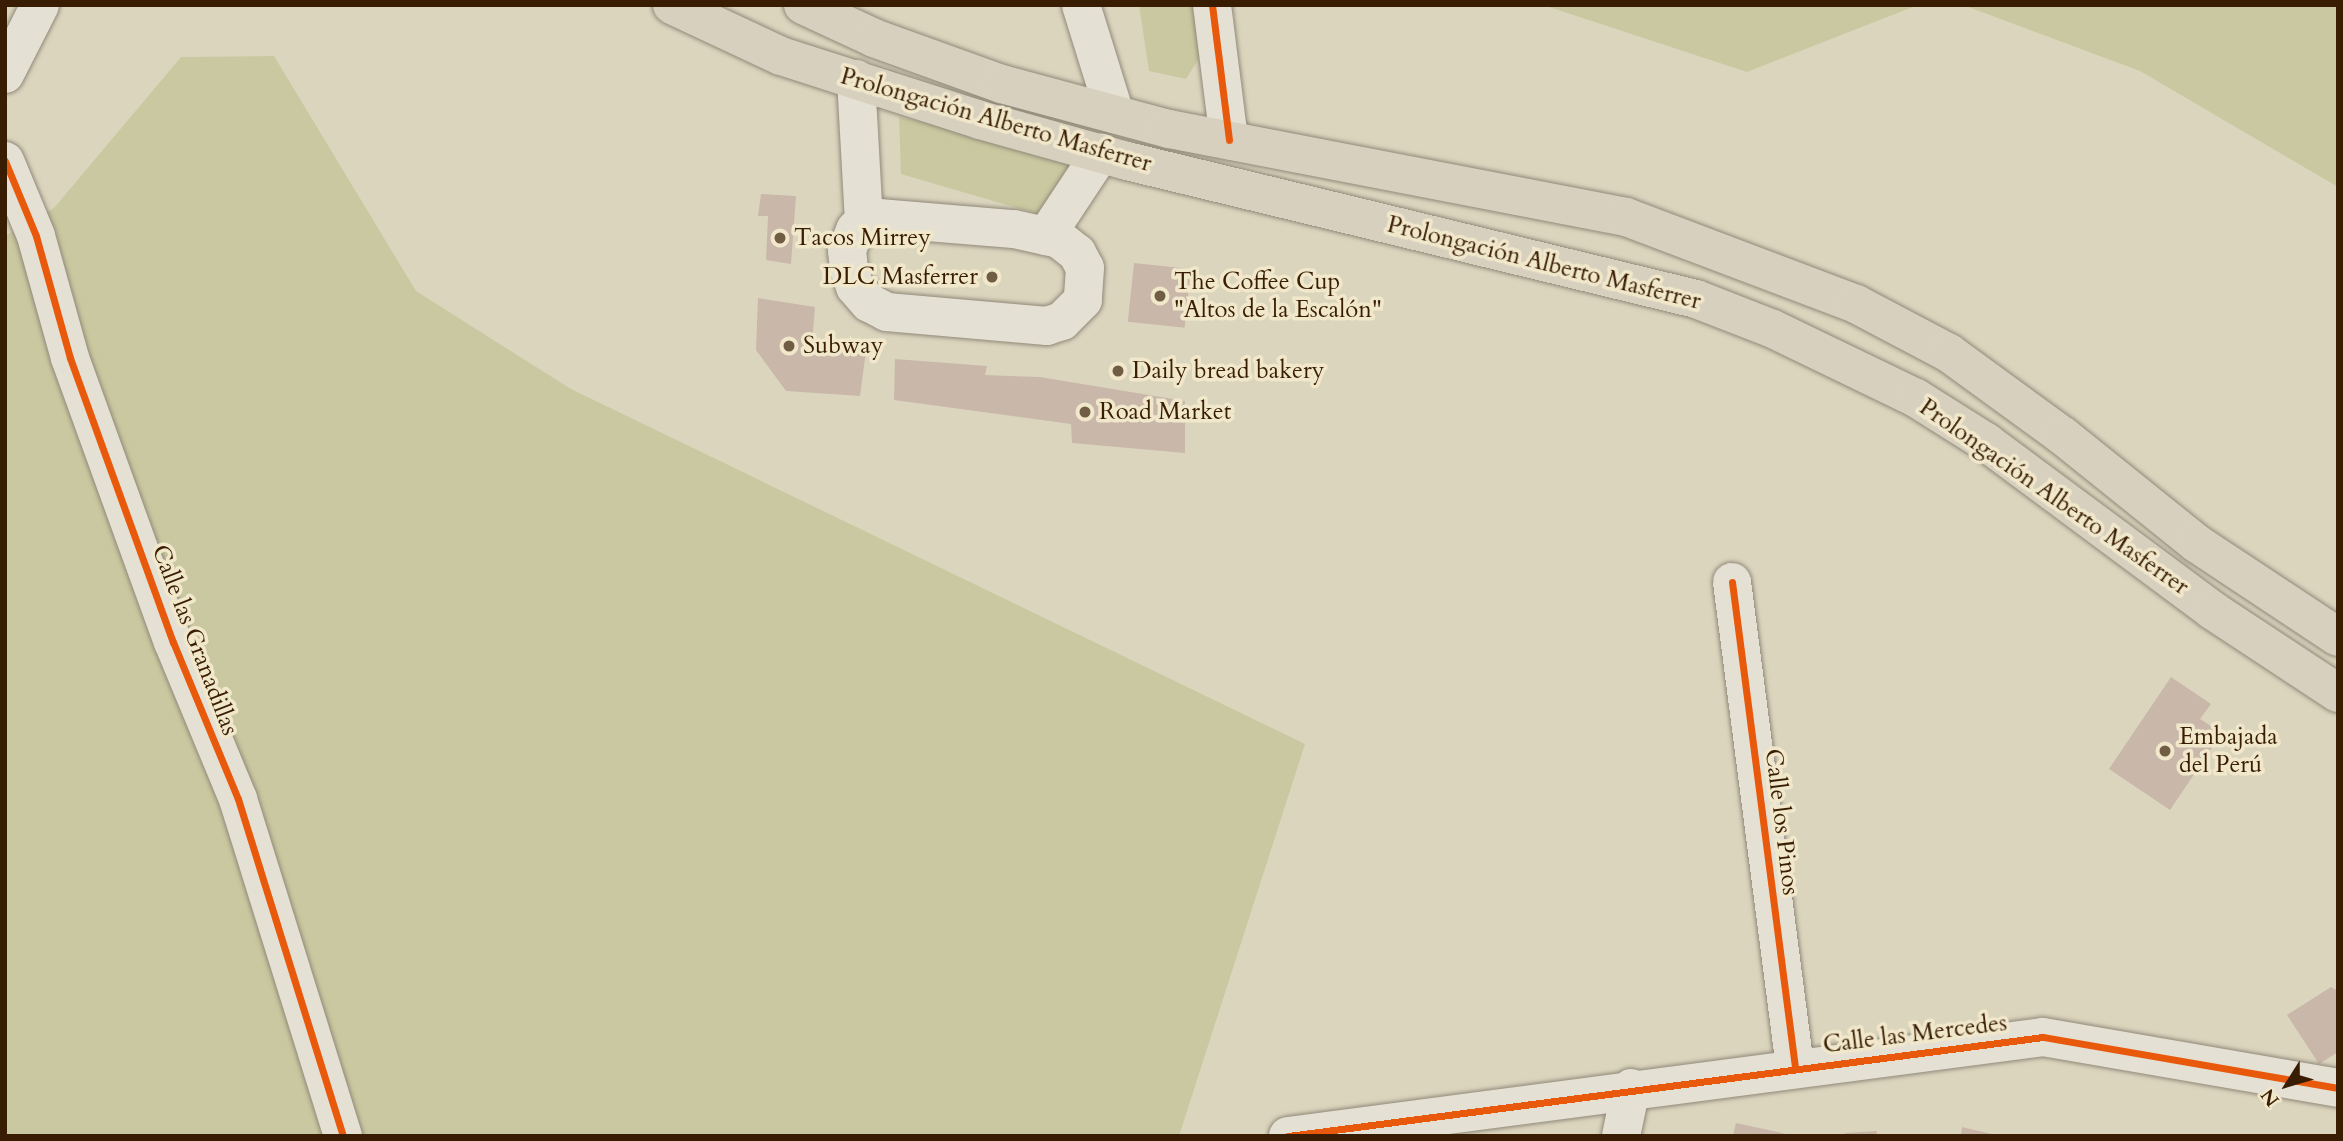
<!DOCTYPE html>
<html>
<head>
<meta charset="utf-8">
<style>
  body { margin:0 }
  #map { position:relative; width:2343px; height:1141px; overflow:hidden; background:#dcd5be; font-family:Cardo,serif }
  div>[style] { position:absolute }
  .green>* { inset:0; background:#cac8a0 }
  .building>* { inset:0; background:#c9b7aa; transform-origin:0 0 }
  .roads { filter:drop-shadow(0 0 2px #908979) drop-shadow(0 0 2px #908979) }
  .minor>* { height:38px; margin:-19px; padding:0 19px; transform-origin:19px; border-radius:19px; background:#e4e0d4 }
  .major>* { height:38px; margin:-19px; padding:0 19px; transform-origin:19px; border-radius:19px; background:#d8d0bf }
  .cycleway>* { height:7px; margin:-3.5px; padding:0 3.5px; transform-origin:3.5px; border-radius:3.5px; background:#e8590c }
  .dots>* { width:19px; height:19px; translate:-50% -50%; box-sizing:border-box; border:4px solid #f1e8cc; border-radius:50% }
  span { translate:-50% -50%; white-space:nowrap; text-align:center; line-height:1.15; -webkit-text-stroke:7px #f1e8cc; paint-order:stroke }
  .street-label { font-size:24px; color:#381d03 }
  .poi-label { font-size:24px; color:#381d03 }
  .left { translate:0 -50%; text-align:left }
  .right { translate:-100% -50%; text-align:right }
  .frame { position:absolute; inset:0; border:7px solid #381d03; pointer-events:none }
  .north { position:absolute; left:2252px; top:1050px; width:70px; height:70px; -webkit-text-stroke:5px #f1e8cc; paint-order:stroke; rotate:233deg; font-size:19px; font-weight:700; line-height:28px; text-align:center; color:#381d03 }
  .north::after { content:''; display:block; margin:auto; width:24px; height:32px; background:#381d03; clip-path:polygon(50% 0,100% 100%,50% 72%,0 100%) }
</style>
</head>
<body>
<div id="map">
  <div class="green">
    <div style="clip-path:polygon(1139px 5px,1202px 5px,1203px 52px,1186px 79px,1149px 71px)"></div>
    <div style="clip-path:polygon(1543px 5px,1918px 5px,1747px 72px)"></div>
    <div style="clip-path:polygon(1963px 5px,2338px 5px,2338px 187px,2140px 71px)"></div>
    <div style="clip-path:polygon(274px 56px,416px 291px,571px 389px,1305px 744px,1179px 1136px,5px 1136px,5px 236px,54px 208px,181px 57px)"></div>
    <div style="clip-path:polygon(899px 117px,953px 129px,1073px 164px,1038px 214px,901px 174px)"></div>
  </div>
  <div class="building">
    <div style="clip-path:polygon(761px 194px,796px 196px,791px 264px,766px 260px,768px 216px,758px 216px)"></div>
    <div style="left:1134px;top:263px;width:57px;height:59px;rotate:6deg"></div>
    <div style="clip-path:polygon(758px 298px,815px 307px,812px 344px,866px 351px,860px 396px,786px 391px,756px 350px)"></div>
    <div style="clip-path:polygon(895px 359px,987px 366px,985px 375px,1040px 377px,1185px 401px,1185px 453px,1072px 443px,1071px 424px,894px 400px)"></div>
    <div style="clip-path:polygon(2171px 677px,2211px 704px,2200px 719px,2222px 733px,2170px 810px,2109px 769px)"></div>
    <div style="clip-path:polygon(2331px 987px,2338px 991px,2338px 1052px,2319px 1064px,2287px 1015px)"></div>
    <div style="clip-path:polygon(1736px 1123px,1791px 1135px,1791px 1136px,1733px 1136px)"></div>
    <div style="clip-path:polygon(1962px 1127px,1996px 1135px,1996px 1136px,1961px 1136px)"></div>
    <div style="clip-path:polygon(1877px 1131px,1876px 1136px,1844px 1136px,1845px 1133px)"></div>
  </div>
  <div class="roads">
    <div class="minor">
      <div style="left:1081px;top:5px;width:114px;rotate:72.7deg"></div>
      <div style="left:1212px;top:5px;width:136px;rotate:82.8deg"></div>
      <div style="left:5px;top:74px;width:77px;rotate:-63.1deg"></div>
      <div style="left:856px;top:79px;width:142px;rotate:86.8deg"></div>
      <div style="left:5px;top:161px;width:81px;rotate:67.5deg"></div>
      <div style="left:36px;top:236px;width:127px;rotate:74.4deg"></div>
      <div style="left:70px;top:358px;width:302px;rotate:70.1deg"></div>
      <div style="left:173px;top:642px;width:170px;rotate:67.5deg"></div>
      <div style="left:238px;top:799px;width:353px;rotate:72.7deg"></div>
      <div style="left:879px;top:218px;width:135px;rotate:4.7deg"></div>
      <div style="left:1014px;top:229px;width:46px;rotate:12.5deg"></div>
      <div style="left:1059px;top:239px;width:23px;rotate:38deg"></div>
      <div style="left:1077px;top:253px;width:17px;rotate:62deg"></div>
      <div style="left:1085px;top:268px;width:32px;rotate:94deg"></div>
      <div style="left:1083px;top:300px;width:30px;rotate:135deg"></div>
      <div style="left:1062px;top:321px;width:16px;rotate:162deg"></div>
      <div style="left:1047px;top:326px;width:161px;rotate:-175deg"></div>
      <div style="left:887px;top:312px;width:20px;rotate:-153deg"></div>
      <div style="left:869px;top:303px;width:21px;rotate:-131deg"></div>
      <div style="left:855px;top:287px;width:19px;rotate:-108deg"></div>
      <div style="left:849px;top:269px;width:19px;rotate:-96deg"></div>
      <div style="left:847px;top:250px;width:22px;rotate:-68deg"></div>
      <div style="left:855px;top:230px;width:13px;rotate:-45deg"></div>
      <div style="left:864px;top:221px;width:15px;rotate:-11deg"></div>
      <div style="left:1046px;top:236px;width:100px;rotate:-56.5deg"></div>
      <div style="left:1732px;top:582px;width:490px;rotate:82.6deg"></div>
      <div style="left:1288px;top:1136px;width:761px;rotate:-7.47deg"></div>
      <div style="left:2043px;top:1037px;width:299px;rotate:9.8deg"></div>
      <div style="left:1621px;top:1136px;width:49px;rotate:-78.2deg"></div>
    </div>
    <div class="major">
      <div style="left:672px;top:5px;width:120px;rotate:25.1deg"></div>
      <div style="left:781px;top:56px;width:209px;rotate:17.8deg"></div>
      <div style="left:980px;top:120px;width:153px;rotate:15.6deg"></div>
      <div style="left:1127px;top:161px;width:585px;rotate:13.63deg"></div>
      <div style="left:1696px;top:299px;width:83px;rotate:21.3deg"></div>
      <div style="left:1773px;top:329px;width:159px;rotate:25.8deg"></div>
      <div style="left:1916px;top:398px;width:83px;rotate:32.2deg"></div>
      <div style="left:1986px;top:442px;width:282px;rotate:36.6deg"></div>
      <div style="left:2212px;top:610px;width:151px;rotate:33.4deg"></div>
      <div style="left:803px;top:5px;width:78px;rotate:24.9deg"></div>
      <div style="left:874px;top:38px;width:136px;rotate:19.8deg"></div>
      <div style="left:1002px;top:84px;width:173px;rotate:15.1deg"></div>
      <div style="left:1169px;top:129px;width:465px;rotate:10.9deg"></div>
      <div style="left:1626px;top:217px;width:246px;rotate:20.7deg"></div>
      <div style="left:1856px;top:304px;width:105px;rotate:27.8deg"></div>
      <div style="left:1949px;top:353px;width:141px;rotate:36.1deg"></div>
      <div style="left:2063px;top:436px;width:171px;rotate:38.8deg"></div>
      <div style="left:2196px;top:543px;width:170px;rotate:33.5deg"></div>
    </div>
  </div>
  <div class="cycleway">
    <div style="left:1212px;top:5px;width:136px;rotate:82.8deg"></div>
    <div style="left:5px;top:161px;width:81px;rotate:67.5deg"></div>
    <div style="left:36px;top:236px;width:127px;rotate:74.4deg"></div>
    <div style="left:70px;top:358px;width:302px;rotate:70.1deg"></div>
    <div style="left:173px;top:642px;width:170px;rotate:67.5deg"></div>
    <div style="left:238px;top:799px;width:353px;rotate:72.7deg"></div>
    <div style="left:1732px;top:582px;width:490px;rotate:82.6deg"></div>
    <div style="left:1288px;top:1136px;width:761px;rotate:-7.47deg"></div>
    <div style="left:2043px;top:1037px;width:299px;rotate:9.8deg"></div>
  </div>
  <div class="dots">
    <div style="left:780px;top:238px;background:#715d44"></div>
    <div style="left:992px;top:277px;background:#715d44"></div>
    <div style="left:1160px;top:296px;background:#715d44"></div>
    <div style="left:789px;top:346px;background:#715d44"></div>
    <div style="left:1118px;top:371px;background:#715d44"></div>
    <div style="left:1085px;top:412px;background:#715d44"></div>
    <div style="left:2165px;top:751px;background:#715d44"></div>
  </div>
  <div class="street-label">
    <span style="left:996px;top:120px;rotate:16deg">Prolongación Alberto Masferrer</span>
    <span style="left:1544px;top:263px;rotate:14deg">Prolongación Alberto Masferrer</span>
    <span style="left:2054px;top:497px;rotate:35deg">Prolongación Alberto Masferrer</span>
    <span style="left:195px;top:640px;rotate:69deg">Calle las Granadillas</span>
    <span style="left:1782px;top:822px;rotate:83deg">Calle los Pinos</span>
    <span style="left:1915px;top:1034px;rotate:-7deg">Calle las Mercedes</span>
  </div>
  <div class="poi-label">
    <span class="left" style="left:794px;top:238px">Tacos Mirrey</span>
    <span class="right" style="left:978px;top:277px">DLC Masferrer</span>
    <span class="left" style="left:1174px;top:296px">The Coffee Cup<br>"Altos de la Escalón"</span>
    <span class="left" style="left:803px;top:346px">Subway</span>
    <span class="left" style="left:1132px;top:371px">Daily bread bakery</span>
    <span class="left" style="left:1099px;top:412px">Road Market</span>
    <span class="left" style="left:2179px;top:751px">Embajada<br>del Perú</span>
  </div>
  <div class="frame"></div>
  <div class="north">N</div>
</div>
</body>
</html>
